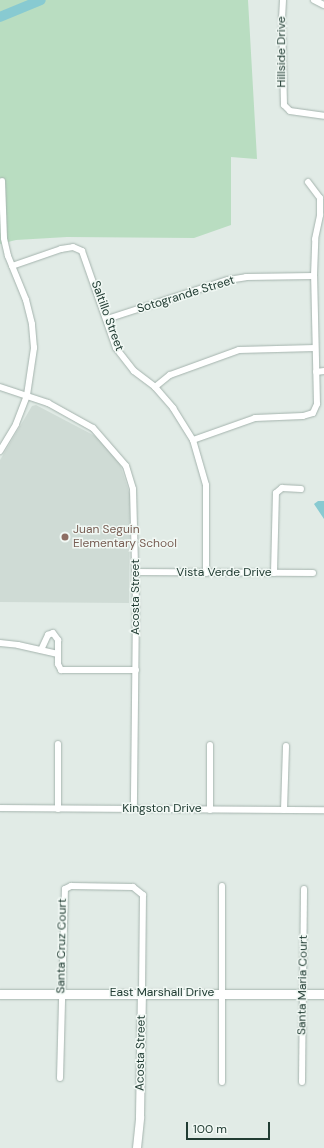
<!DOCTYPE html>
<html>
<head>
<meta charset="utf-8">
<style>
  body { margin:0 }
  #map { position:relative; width:324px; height:1148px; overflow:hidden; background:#e1ebe6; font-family:"DM Sans",sans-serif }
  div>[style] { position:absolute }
  .built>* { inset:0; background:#cfdbd5 }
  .green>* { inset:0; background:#b9ddc1 }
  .water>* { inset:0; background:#88cad1 }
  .river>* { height:10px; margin:-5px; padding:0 5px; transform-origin:5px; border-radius:5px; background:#88cad1 }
  .roads { filter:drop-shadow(0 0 1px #a4b3ad) drop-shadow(0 0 1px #a4b3ad) }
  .minor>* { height:6px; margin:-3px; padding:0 3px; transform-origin:3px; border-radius:3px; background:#fff }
  .tertiary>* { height:8px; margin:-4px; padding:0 4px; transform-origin:4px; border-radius:4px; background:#fff }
  .secondary>* { height:9px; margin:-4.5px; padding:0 4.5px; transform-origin:4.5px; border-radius:4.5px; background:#fff }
  .dots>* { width:11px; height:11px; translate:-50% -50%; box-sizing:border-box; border:2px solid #f1f8f4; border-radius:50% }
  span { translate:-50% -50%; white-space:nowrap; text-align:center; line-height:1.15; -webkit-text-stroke:3px #f1f8f4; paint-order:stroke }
  .street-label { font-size:12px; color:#213c33 }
  .education-label { font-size:12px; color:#785e54 }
  .left { translate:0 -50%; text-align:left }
  .scale { position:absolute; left:186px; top:1122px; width:84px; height:18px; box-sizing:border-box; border:2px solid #213c33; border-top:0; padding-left:5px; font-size:12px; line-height:14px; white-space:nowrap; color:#213c33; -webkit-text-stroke:3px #f1f8f4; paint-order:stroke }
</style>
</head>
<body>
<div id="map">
  <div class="built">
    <div style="clip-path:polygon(36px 405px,95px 436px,110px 449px,120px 464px,130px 495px,129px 603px,0 602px,0 460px,32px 406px)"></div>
  </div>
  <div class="green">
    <div style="clip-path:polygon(0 0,248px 0,257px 159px,231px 157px,231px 225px,194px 238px,67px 237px,16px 240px,0 244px)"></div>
  </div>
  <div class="water">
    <div style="clip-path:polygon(318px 501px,324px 501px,324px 519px,314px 504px)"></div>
  </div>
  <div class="river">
    <div style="left:0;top:17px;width:44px;rotate:-22.5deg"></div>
  </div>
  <div class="roads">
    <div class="minor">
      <div style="left:283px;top:0;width:17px;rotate:93deg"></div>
      <div style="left:282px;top:17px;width:88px;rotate:88.7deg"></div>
      <div style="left:284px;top:105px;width:8px;rotate:45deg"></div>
      <div style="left:290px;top:111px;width:34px;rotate:8deg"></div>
      <div style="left:314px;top:0;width:11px;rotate:27deg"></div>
      <div style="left:12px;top:266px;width:52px;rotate:-19.1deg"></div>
      <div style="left:61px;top:249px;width:12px;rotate:-9deg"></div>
      <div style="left:73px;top:247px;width:10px;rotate:24deg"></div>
      <div style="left:82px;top:251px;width:103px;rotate:70.7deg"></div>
      <div style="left:116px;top:348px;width:29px;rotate:52deg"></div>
      <div style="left:134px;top:371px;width:26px;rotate:37deg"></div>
      <div style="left:155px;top:387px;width:28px;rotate:49deg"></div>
      <div style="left:173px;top:408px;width:38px;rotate:58deg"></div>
      <div style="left:193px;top:440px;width:47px;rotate:73.9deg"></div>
      <div style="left:206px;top:485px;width:88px;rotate:90deg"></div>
      <div style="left:107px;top:319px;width:127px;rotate:-17.9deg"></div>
      <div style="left:228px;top:280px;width:18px;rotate:-9deg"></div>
      <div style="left:246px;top:277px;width:68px;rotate:-0.8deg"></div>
      <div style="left:316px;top:372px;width:8px;rotate:-7deg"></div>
      <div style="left:0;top:387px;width:51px;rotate:18.4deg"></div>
      <div style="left:48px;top:403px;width:51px;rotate:29.1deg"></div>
      <div style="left:93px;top:428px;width:50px;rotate:49deg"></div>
      <div style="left:126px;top:466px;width:24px;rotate:73deg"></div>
      <div style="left:133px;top:489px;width:116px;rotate:88.5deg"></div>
      <div style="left:136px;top:605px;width:204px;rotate:90.6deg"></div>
      <div style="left:155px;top:387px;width:19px;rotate:-39deg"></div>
      <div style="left:170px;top:375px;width:73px;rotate:-19.9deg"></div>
      <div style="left:239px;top:350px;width:76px;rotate:-1.5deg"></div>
      <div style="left:193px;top:440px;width:66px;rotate:-19.5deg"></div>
      <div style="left:255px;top:418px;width:48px;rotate:-2.4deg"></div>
      <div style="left:303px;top:416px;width:10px;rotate:-17deg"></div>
      <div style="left:313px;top:413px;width:10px;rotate:-66deg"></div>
      <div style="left:317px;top:404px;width:128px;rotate:-91.3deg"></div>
      <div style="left:314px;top:276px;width:37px;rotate:-88deg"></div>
      <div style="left:315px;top:239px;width:25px;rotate:-78deg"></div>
      <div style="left:320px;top:215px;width:17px;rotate:-90deg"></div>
      <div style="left:320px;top:198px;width:20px;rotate:-127deg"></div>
      <div style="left:0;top:451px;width:31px;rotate:-59deg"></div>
      <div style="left:16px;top:424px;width:31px;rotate:-69deg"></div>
      <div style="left:27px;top:395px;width:48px;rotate:-81.5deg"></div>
      <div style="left:34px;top:348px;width:24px;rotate:-95deg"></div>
      <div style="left:32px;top:324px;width:25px;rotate:-104deg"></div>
      <div style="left:26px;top:300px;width:48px;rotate:-112.2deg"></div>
      <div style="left:8px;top:256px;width:18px;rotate:-103deg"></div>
      <div style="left:4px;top:238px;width:57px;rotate:-92deg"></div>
      <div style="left:136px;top:572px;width:177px;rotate:0.3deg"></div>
      <div style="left:274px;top:573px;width:80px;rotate:-88.6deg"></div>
      <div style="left:276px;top:493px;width:8px;rotate:-40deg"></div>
      <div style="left:282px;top:488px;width:19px;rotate:3deg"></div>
      <div style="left:0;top:643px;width:18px;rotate:6deg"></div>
      <div style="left:18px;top:645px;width:41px;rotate:12.7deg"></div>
      <div style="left:41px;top:650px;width:17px;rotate:-65deg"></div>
      <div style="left:48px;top:635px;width:5px;rotate:-22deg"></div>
      <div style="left:53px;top:633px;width:9px;rotate:54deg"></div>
      <div style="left:58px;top:640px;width:24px;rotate:90deg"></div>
      <div style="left:58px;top:664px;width:7px;rotate:63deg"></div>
      <div style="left:61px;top:670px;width:75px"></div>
      <div style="left:0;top:808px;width:324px;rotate:0.4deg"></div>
      <div style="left:58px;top:809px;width:65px;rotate:-90deg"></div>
      <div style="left:210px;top:810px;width:65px;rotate:-90deg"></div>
      <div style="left:284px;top:810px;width:64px;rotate:-88.2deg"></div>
      <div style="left:60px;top:1078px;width:189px;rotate:-88.5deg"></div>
      <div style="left:65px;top:889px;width:7px;rotate:-27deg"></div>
      <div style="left:71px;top:886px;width:62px;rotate:0.9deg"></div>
      <div style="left:133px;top:887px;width:13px;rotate:39deg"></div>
      <div style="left:143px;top:895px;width:98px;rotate:90.6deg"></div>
      <div style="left:222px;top:1082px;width:196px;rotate:-90deg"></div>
      <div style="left:302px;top:1082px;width:193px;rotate:-89.4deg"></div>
    </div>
    <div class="tertiary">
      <div style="left:137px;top:1148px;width:31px;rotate:-84deg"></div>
      <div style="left:140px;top:1117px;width:124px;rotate:-89.1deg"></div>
    </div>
    <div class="secondary">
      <div style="left:0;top:994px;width:324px"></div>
    </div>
  </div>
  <div class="dots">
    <div style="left:65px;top:537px;background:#8d6e63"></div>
  </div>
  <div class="street-label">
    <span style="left:282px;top:52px;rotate:-90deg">Hillside Drive</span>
    <span style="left:186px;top:295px;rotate:-17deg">Sotogrande Street</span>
    <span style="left:107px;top:316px;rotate:70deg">Saltillo Street</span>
    <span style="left:224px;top:573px">Vista Verde Drive</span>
    <span style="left:136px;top:597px;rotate:-90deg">Acosta Street</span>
    <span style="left:162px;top:809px">Kingston Drive</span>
    <span style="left:62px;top:946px;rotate:-89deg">Santa Cruz Court</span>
    <span style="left:303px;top:985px;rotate:-89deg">Santa Maria Court</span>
    <span style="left:162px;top:993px">East Marshall Drive</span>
    <span style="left:141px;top:1053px;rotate:-89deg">Acosta Street</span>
  </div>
  <div class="education-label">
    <span class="left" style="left:73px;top:537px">Juan Seguin<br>Elementary School</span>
  </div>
  <div class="scale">100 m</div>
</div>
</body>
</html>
